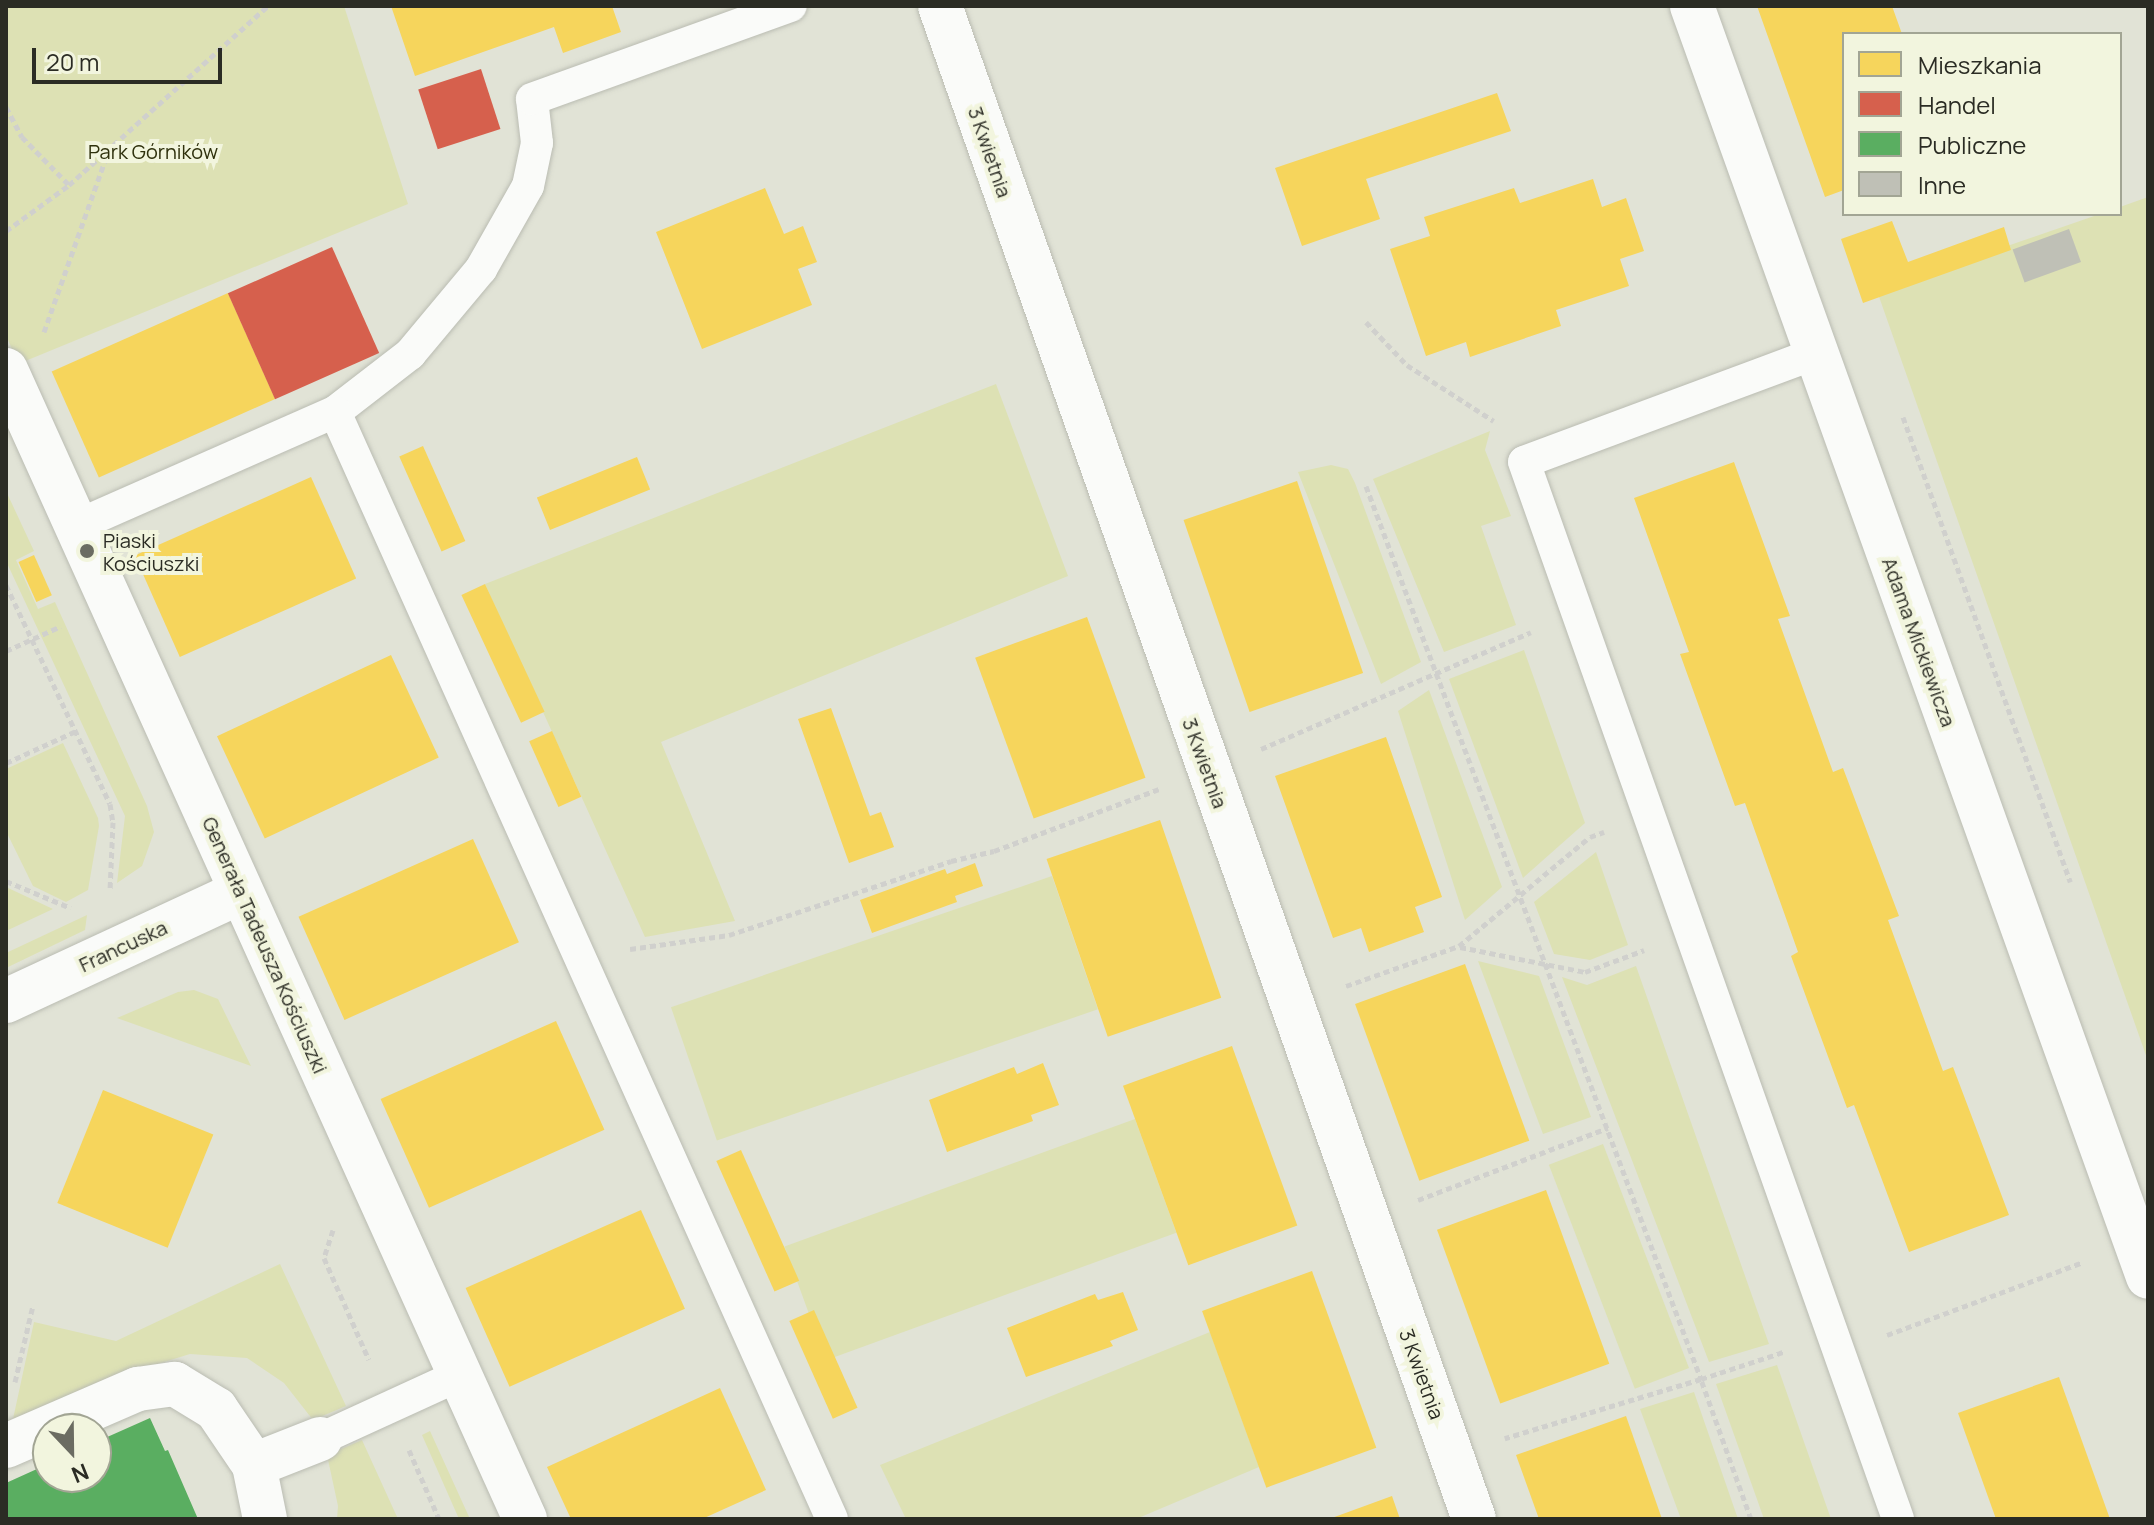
<!DOCTYPE html>
<html>
<head>
<meta charset="utf-8">
<style>
  body { margin:0 }
  #map { position:relative; width:2154px; height:1525px; overflow:hidden; background:#e1e3d6; font-family:Manrope,sans-serif }
  div>[style] { position:absolute }
  .green>* { inset:0; background:#dde1b4; transform-origin:0 0 }
  .homes>* { inset:0; background:#f6d55c; transform-origin:0 0 }
  .shops>* { inset:0; background:#d6604d; transform-origin:0 0 }
  .public>* { inset:0; background:#5aae61 }
  .building>* { inset:0; background:#bfc0b6; transform-origin:0 0 }
  .path>* { height:5px; margin-top:-2.5px; transform-origin:0; background:repeating-linear-gradient(90deg,#d0d0cd 0 6px,transparent 0 10px) }
  .roads { filter:drop-shadow(0 0 2px #babcb2) drop-shadow(0 0 2px #babcb2) }
  .lane>* { height:32px; margin:-16px; padding:0 16px; transform-origin:16px; border-radius:16px; background:#fafbf9 }
  .street>* { height:44px; margin:-22px; padding:0 22px; transform-origin:22px; border-radius:22px; background:#fafbf9 }
  .dots>* { width:22px; height:22px; translate:-50% -50%; box-sizing:border-box; border:4px solid #f2f5de; border-radius:50% }
  span { translate:-50% -50%; white-space:nowrap; text-align:center; line-height:1.15; -webkit-text-stroke:8px #f2f5de; paint-order:stroke }
  .park-label { font-size:20px; color:#2f310d }
  .street-label { font-size:20px; color:#2b2c24 }
  .poi-label { font-size:20px; color:#2b2c24 }
  .left { translate:0 -50%; text-align:left }
  .frame { position:absolute; inset:0; border:8px solid #2b2c24; pointer-events:none }
  .legend { position:absolute; left:1842px; top:32px; width:280px; height:184px; box-sizing:border-box; background:#f2f5de; border:2px solid #a2a594; margin:0; padding:10px 14px; list-style:none; font-size:24px; color:#2b2c24 }
  .legend li { display:flex; align-items:center; gap:16px; height:40px }
  .legend b { width:40px; border:2px solid #a2a594 }
  .north { position:absolute; left:32px; top:1413px; width:80px; height:80px; box-sizing:border-box; background:#f2f5de; border:2px solid #a2a594; border-radius:50%; rotate:158deg; font-size:22px; font-weight:700; line-height:32px; text-align:center; color:#2b2c24 }
  .north::after { content:''; display:block; margin:auto; width:28px; height:36px; background:#6b6c62; clip-path:polygon(50% 0,100% 100%,50% 72%,0 100%) }
  .scale { position:absolute; left:32px; top:48px; width:190px; height:36px; box-sizing:border-box; border:4px solid #2b2c24; border-top:0; padding-left:10px; font-size:24px; line-height:28px; white-space:nowrap; color:#2b2c24; -webkit-text-stroke:6px #f2f5de; paint-order:stroke }
</style>
</head>
<body>
<div id="map">
  <div class="green">
    <div style="clip-path:polygon(6px 6px,344px 6px,408px 204px,18px 364px,6px 335px)"></div>
    <div style="clip-path:polygon(2148px 197px,2148px 1061px,1877px 291px,2100px 214px,2120px 214px,2120px 207px)"></div>
    <div style="clip-path:polygon(996px 384px,1068px 576px,661px 742px,735px 921px,645px 937px,485px 584px)"></div>
    <div style="clip-path:polygon(1490px 431px,1485px 450px,1511px 516px,1481px 526px,1516px 625px,1444px 652px,1373px 479px)"></div>
    <div style="clip-path:polygon(1331px 465px,1348px 469px,1355px 483px,1421px 662px,1381px 684px,1298px 472px)"></div>
    <div style="clip-path:polygon(6px 491px,34px 551px,16px 560px,38px 609px,55px 602px,147px 806px,154px 832px,142px 866px,117px 883px,125px 816px,6px 561px)"></div>
    <div style="clip-path:polygon(1524px 650px,1585px 823px,1523px 878px,1449px 679px)"></div>
    <div style="clip-path:polygon(1429px 690px,1502px 887px,1465px 920px,1398px 711px)"></div>
    <div style="clip-path:polygon(63px 743px,98px 818px,99px 826px,88px 890px,66px 902px,33px 886px,6px 831px,6px 769px)"></div>
    <div style="clip-path:polygon(1596px 852px,1628px 945px,1590px 960px,1554px 954px,1534px 902px)"></div>
    <div style="left:1052px;top:876px;width:141px;height:403px;rotate:71deg"></div>
    <div style="clip-path:polygon(6px 887px,53px 909px,6px 931px)"></div>
    <div style="clip-path:polygon(87px 915px,85px 930px,6px 968px,6px 953px)"></div>
    <div style="clip-path:polygon(1478px 961px,1539px 976px,1591px 1117px,1543px 1134px)"></div>
    <div style="clip-path:polygon(1636px 966px,1769px 1344px,1709px 1362px,1562px 977px,1587px 985px)"></div>
    <div style="clip-path:polygon(194px 990px,218px 999px,251px 1066px,117px 1018px,178px 992px)"></div>
    <div style="left:1135px;top:1119px;width:121px;height:373px;rotate:70deg"></div>
    <div style="left:1603px;top:1144px;width:240px;height:58px;rotate:69deg"></div>
    <div style="clip-path:polygon(280px 1264px,346px 1406px,313px 1420px,284px 1383px,247px 1358px,190px 1354px,125px 1374px,13px 1419px,34px 1322px,116px 1341px)"></div>
    <div style="clip-path:polygon(1210px 1332px,1259px 1467px,1136px 1519px,906px 1519px,880px 1465px)"></div>
    <div style="clip-path:polygon(1777px 1365px,1831px 1519px,1764px 1519px,1716px 1384px)"></div>
    <div style="clip-path:polygon(1694px 1392px,1738px 1519px,1681px 1519px,1640px 1409px)"></div>
    <div style="clip-path:polygon(430px 1431px,470px 1519px,459px 1519px,422px 1435px)"></div>
    <div style="clip-path:polygon(362px 1440px,398px 1519px,337px 1519px,338px 1506px,327px 1455px)"></div>
  </div>
  <div class="homes">
    <div style="clip-path:polygon(391px 6px,612px 6px,621px 32px,563px 53px,554px 27px,415px 76px)"></div>
    <div style="clip-path:polygon(1757px 6px,1892px 6px,1902px 34px,1844px 34px,1844px 190px,1825px 197px)"></div>
    <div style="clip-path:polygon(1497px 93px,1511px 131px,1366px 179px,1380px 219px,1302px 246px,1275px 168px)"></div>
    <div style="clip-path:polygon(1593px 179px,1602px 207px,1626px 198px,1644px 251px,1620px 259px,1629px 286px,1556px 310px,1561px 326px,1470px 357px,1466px 342px,1426px 356px,1390px 249px,1430px 236px,1424px 217px,1514px 188px,1520px 203px)"></div>
    <div style="clip-path:polygon(765px 188px,784px 234px,803px 226px,817px 262px,798px 269px,812px 305px,702px 349px,656px 232px)"></div>
    <div style="clip-path:polygon(1892px 221px,1908px 262px,2004px 227px,2011px 250px,1863px 303px,1841px 239px)"></div>
    <div style="left:228px;top:293px;width:116px;height:193px;rotate:66deg"></div>
    <div style="left:423px;top:446px;width:104px;height:26px;rotate:66deg"></div>
    <div style="left:637px;top:457px;width:35px;height:108px;rotate:68deg"></div>
    <div style="clip-path:polygon(1734px 462px,1790px 616px,1778px 619px,1833px 772px,1843px 768px,1899px 916px,1888px 920px,1943px 1071px,1953px 1067px,2009px 1215px,1909px 1252px,1854px 1105px,1847px 1108px,1791px 956px,1798px 952px,1745px 803px,1735px 806px,1680px 654px,1689px 652px,1634px 498px)"></div>
    <div style="left:311px;top:477px;width:111px;height:193px;rotate:66deg"></div>
    <div style="left:1297px;top:481px;width:203px;height:120px;rotate:71deg"></div>
    <div style="left:34px;top:555px;width:44px;height:17px;rotate:66deg"></div>
    <div style="left:485px;top:584px;width:141px;height:26px;rotate:65deg"></div>
    <div style="left:1087px;top:617px;width:171px;height:119px;rotate:70deg"></div>
    <div style="left:391px;top:655px;width:113px;height:192px;rotate:65deg"></div>
    <div style="clip-path:polygon(831px 708px,870px 816px,881px 812px,894px 847px,849px 863px,798px 719px)"></div>
    <div style="left:552px;top:731px;width:72px;height:25px;rotate:66deg"></div>
    <div style="clip-path:polygon(1386px 737px,1442px 897px,1415px 907px,1424px 932px,1369px 952px,1361px 928px,1333px 938px,1275px 776px)"></div>
    <div style="left:1160px;top:820px;width:188px;height:120px;rotate:71deg"></div>
    <div style="left:473px;top:839px;width:113px;height:191px;rotate:66deg"></div>
    <div style="clip-path:polygon(975px 863px,983px 886px,955px 896px,957px 902px,872px 933px,860px 900px,945px 869px,947px 874px)"></div>
    <div style="left:1465px;top:964px;width:188px;height:117px;rotate:70deg"></div>
    <div style="left:556px;top:1021px;width:119px;height:192px;rotate:66deg"></div>
    <div style="left:1232px;top:1046px;width:191px;height:116px;rotate:70deg"></div>
    <div style="clip-path:polygon(1043px 1063px,1059px 1105px,1031px 1115px,1033px 1121px,947px 1152px,929px 1100px,1014px 1067px,1017px 1074px)"></div>
    <div style="left:103px;top:1090px;width:119px;height:122px;rotate:22deg"></div>
    <div style="left:741px;top:1150px;width:143px;height:27px;rotate:66deg"></div>
    <div style="left:1546px;top:1190px;width:185px;height:116px;rotate:70deg"></div>
    <div style="left:641px;top:1210px;width:108px;height:192px;rotate:66deg"></div>
    <div style="left:1312px;top:1271px;width:188px;height:117px;rotate:70deg"></div>
    <div style="clip-path:polygon(1123px 1292px,1138px 1330px,1110px 1341px,1113px 1346px,1026px 1377px,1007px 1328px,1095px 1294px,1098px 1300px)"></div>
    <div style="left:814px;top:1310px;width:107px;height:27px;rotate:66deg"></div>
    <div style="clip-path:polygon(2059px 1377px,2110px 1519px,1996px 1519px,1958px 1413px)"></div>
    <div style="clip-path:polygon(720px 1388px,766px 1490px,702px 1519px,571px 1519px,547px 1467px)"></div>
    <div style="clip-path:polygon(1626px 1416px,1662px 1519px,1539px 1519px,1516px 1455px)"></div>
    <div style="clip-path:polygon(1392px 1496px,1400px 1519px,1329px 1519px)"></div>
  </div>
  <div class="shops">
    <div style="left:481px;top:69px;width:63px;height:66px;rotate:72deg"></div>
    <div style="left:332px;top:247px;width:116px;height:114px;rotate:66deg"></div>
  </div>
  <div class="public">
    <div style="clip-path:polygon(150px 1418px,165px 1451px,168px 1450px,198px 1519px,6px 1519px,6px 1483px,48px 1464px,48px 1477px,96px 1477px,96px 1442px)"></div>
  </div>
  <div class="building">
    <div style="left:2069px;top:229px;width:35px;height:60px;rotate:70deg"></div>
  </div>
  <div class="path">
    <div style="left:6px;top:107px;width:34px;rotate:62deg"></div>
    <div style="left:22px;top:137px;width:67px;rotate:45.6deg"></div>
    <div style="left:6px;top:231px;width:78px;rotate:-36.1deg"></div>
    <div style="left:69px;top:185px;width:268px;rotate:-42deg"></div>
    <div style="left:1366px;top:322px;width:59px;rotate:46.4deg"></div>
    <div style="left:1407px;top:365px;width:103px;rotate:32.8deg"></div>
    <div style="left:44px;top:332px;width:194px;rotate:-70.4deg"></div>
    <div style="left:1903px;top:417px;width:494px;rotate:70.2deg"></div>
    <div style="left:1366px;top:486px;width:954px;rotate:69.44deg"></div>
    <div style="left:1701px;top:1379px;width:205px;rotate:163.2deg"></div>
    <div style="left:6px;top:585px;width:242px;rotate:64.6deg"></div>
    <div style="left:110px;top:804px;width:18px;rotate:81deg"></div>
    <div style="left:113px;top:822px;width:69px;rotate:92.5deg"></div>
    <div style="left:6px;top:651px;width:60px;rotate:-24.4deg"></div>
    <div style="left:1261px;top:749px;width:294px;rotate:-23.4deg"></div>
    <div style="left:6px;top:763px;width:77px;rotate:-24.6deg"></div>
    <div style="left:6px;top:881px;width:70px;rotate:22.6deg"></div>
    <div style="left:1460px;top:947px;width:127px;rotate:11.3deg"></div>
    <div style="left:1585px;top:972px;width:63px;rotate:-20.4deg"></div>
    <div style="left:630px;top:949px;width:100px;rotate:-8deg"></div>
    <div style="left:729px;top:935px;width:234px;rotate:-18.4deg"></div>
    <div style="left:951px;top:861px;width:44px;rotate:-13.1deg"></div>
    <div style="left:994px;top:851px;width:176px;rotate:-20.6deg"></div>
    <div style="left:1346px;top:986px;width:120px;rotate:-19.5deg"></div>
    <div style="left:1459px;top:946px;width:170px;rotate:-39.8deg"></div>
    <div style="left:1590px;top:837px;width:15px;rotate:-20deg"></div>
    <div style="left:1418px;top:1200px;width:203px;rotate:-20.8deg"></div>
    <div style="left:333px;top:1230px;width:29px;rotate:108deg"></div>
    <div style="left:324px;top:1258px;width:111px;rotate:66.2deg"></div>
    <div style="left:1887px;top:1335px;width:209px;rotate:-20.4deg"></div>
    <div style="left:15px;top:1382px;width:79px;rotate:-76.8deg"></div>
    <div style="left:409px;top:1450px;width:75px;rotate:66.5deg"></div>
    <div style="left:1751px;top:1519px;width:149px;rotate:-109.7deg"></div>
    <div style="left:1701px;top:1379px;width:89px;rotate:-18.2deg"></div>
  </div>
  <div class="roads">
    <div class="lane">
      <div style="left:1814px;top:354px;width:309px;rotate:159.6deg"></div>
      <div style="left:1524px;top:462px;width:1121px;rotate:70.51deg"></div>
      <div style="left:335px;top:412px;width:95px;rotate:-37.7deg"></div>
      <div style="left:410px;top:354px;width:111px;rotate:-50.1deg"></div>
      <div style="left:481px;top:269px;width:95px;rotate:-60.5deg"></div>
      <div style="left:528px;top:186px;width:44px;rotate:-78.2deg"></div>
      <div style="left:537px;top:143px;width:44px;rotate:-96.5deg"></div>
      <div style="left:532px;top:99px;width:275px;rotate:-19.8deg"></div>
      <div style="left:76px;top:526px;width:283px;rotate:-23.8deg"></div>
      <div style="left:335px;top:412px;width:1213px;rotate:65.82deg"></div>
      <div style="left:320px;top:1439px;width:154px;rotate:-24.6deg"></div>
    </div>
    <div class="street">
      <div style="left:940px;top:6px;width:1604px;rotate:70.56deg"></div>
      <div style="left:1692px;top:6px;width:1350px;rotate:70.26deg"></div>
      <div style="left:6px;top:370px;width:1261px;rotate:65.69deg"></div>
      <div style="left:6px;top:1001px;width:259px;rotate:-24.9deg"></div>
      <div style="left:6px;top:1446px;width:144px;rotate:-23.4deg"></div>
      <div style="left:138px;top:1389px;width:37px;rotate:-8deg"></div>
      <div style="left:175px;top:1384px;width:48px;rotate:31.4deg"></div>
      <div style="left:216px;top:1409px;width:68px;rotate:55.8deg"></div>
      <div style="left:254px;top:1465px;width:55px;rotate:78.5deg"></div>
      <div style="left:254px;top:1465px;width:71px;rotate:-21.5deg"></div>
    </div>
  </div>
  <div class="dots">
    <div style="left:87px;top:551px;background:#6b6c62"></div>
  </div>
  <div class="park-label">
    <span style="left:153px;top:151px">Park Górników</span>
  </div>
  <div class="street-label">
    <span style="left:990px;top:152px;rotate:71deg">3 Kwietnia</span>
    <span style="left:1919px;top:642px;rotate:70deg">Adama Mickiewicza</span>
    <span style="left:1205px;top:763px;rotate:70deg">3 Kwietnia</span>
    <span style="left:265px;top:945px;rotate:66deg">Generała Tadeusza Kościuszki</span>
    <span style="left:123px;top:946px;rotate:-25deg">Francuska</span>
    <span style="left:1422px;top:1374px;rotate:70deg">3 Kwietnia</span>
  </div>
  <div class="poi-label">
    <span class="left" style="left:103px;top:552px">Piaski<br>Kościuszki</span>
  </div>
  <div class="frame"></div>
  <ul class="legend">
  <li><b style="height:22px;background:#f6d55c"></b>Mieszkania</li>
  <li><b style="height:22px;background:#d6604d"></b>Handel</li>
  <li><b style="height:22px;background:#5aae61"></b>Publiczne</li>
  <li><b style="height:22px;background:#bfc0b6"></b>Inne</li>
  </ul>
  <div class="north">N</div>
  <div class="scale">20 m</div>
</div>
</body>
</html>
